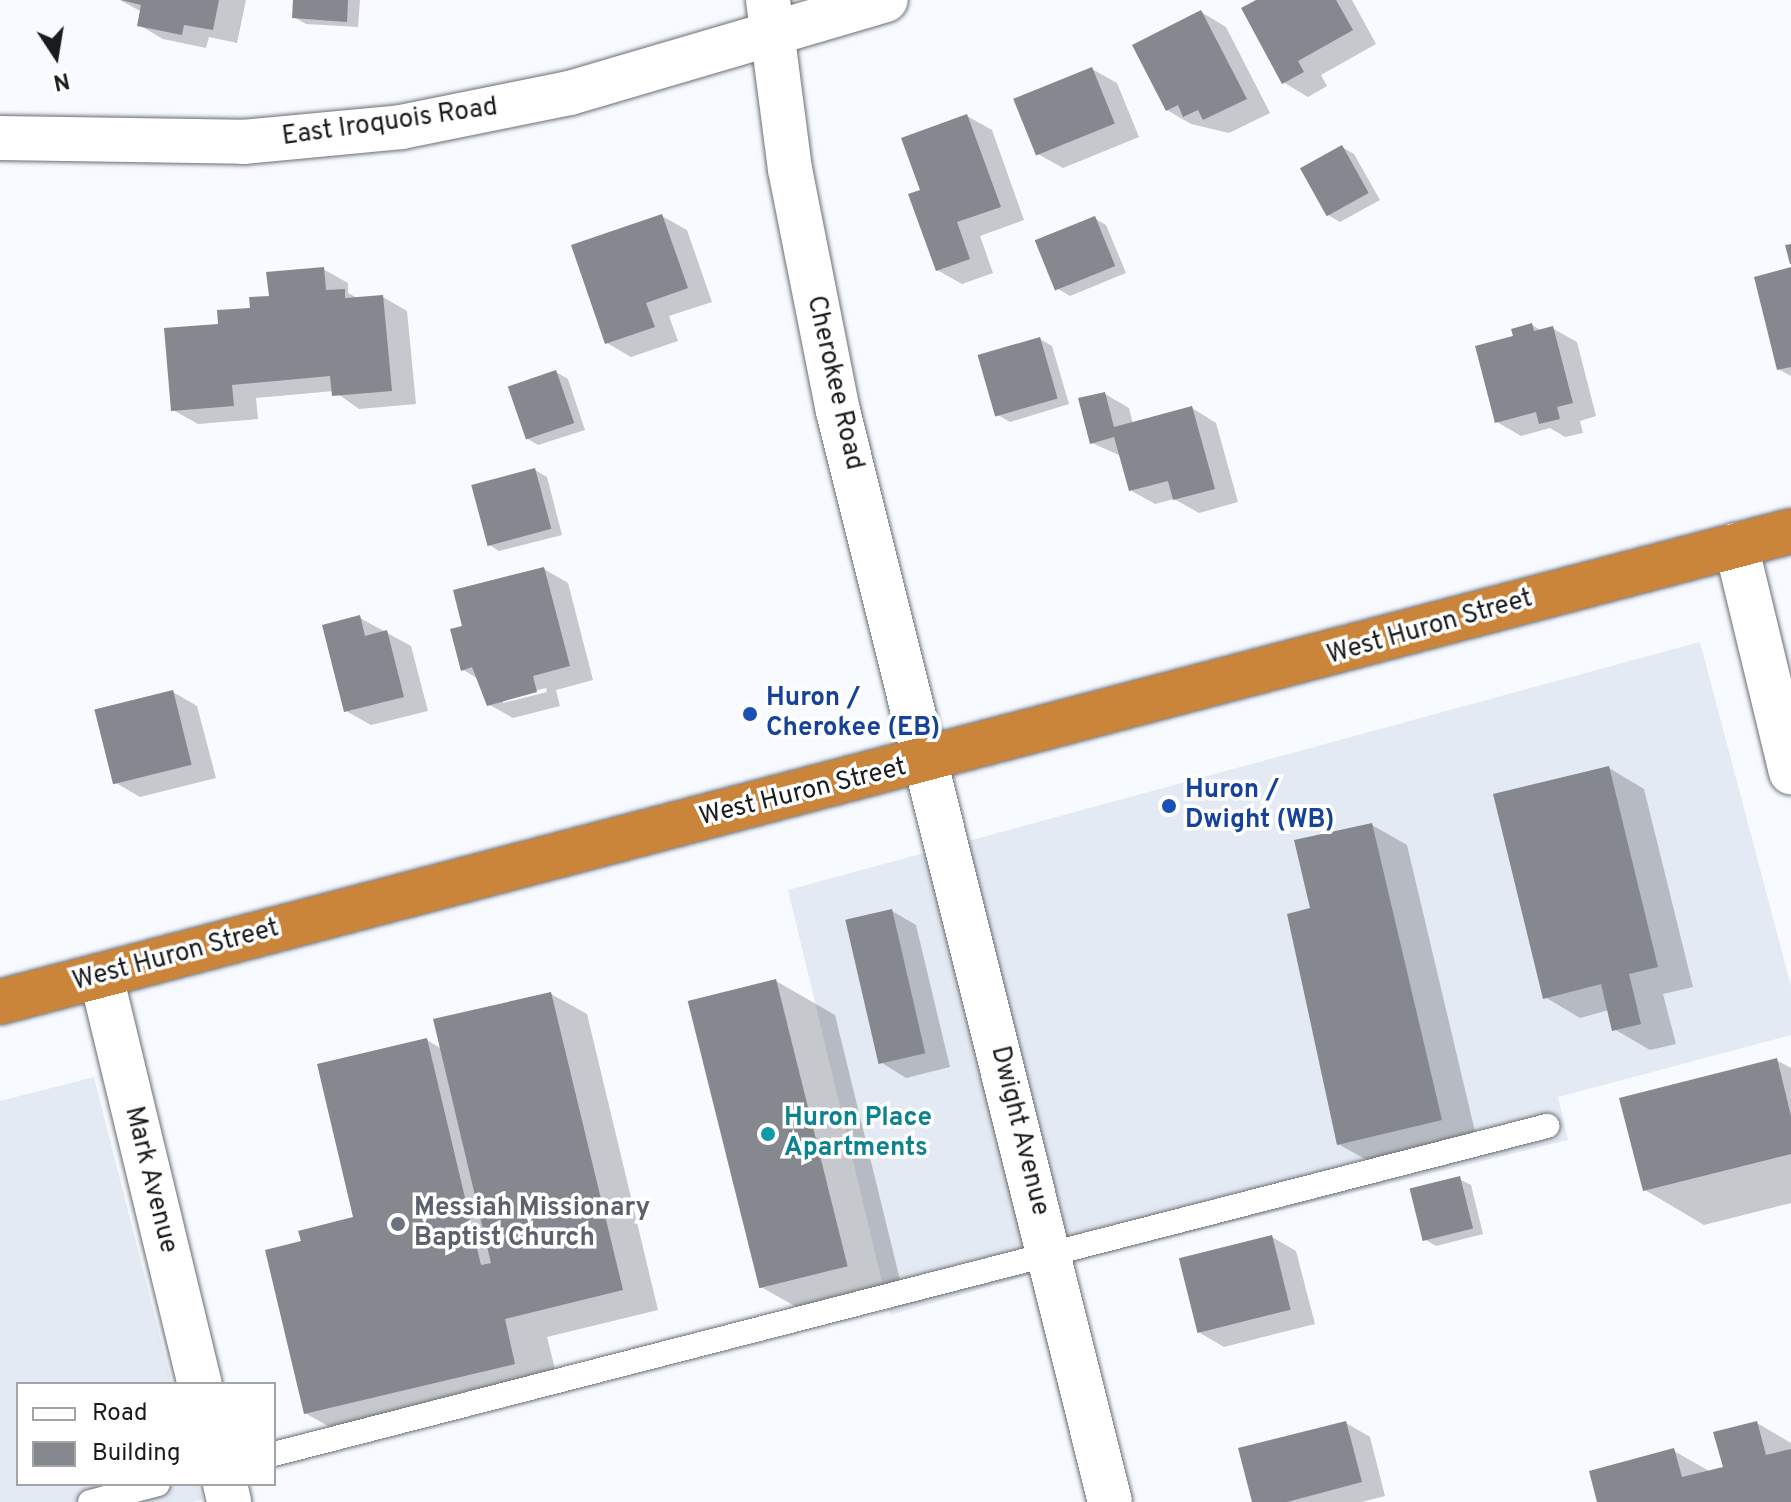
<!DOCTYPE html>
<html>
<head>
<meta charset="utf-8">
<style>
  body { margin:0 }
  #map { position:relative; width:1791px; height:1502px; overflow:hidden; background:#f7faff; font-family:Overpass,sans-serif }
  div>[style] { position:absolute }
  .built>* { inset:0; background:#e4eaf4 }
  .shadow>* { inset:0; background:#0003 }
  .building>* { inset:0; background:#85888e; transform-origin:0 0 }
  .roads { filter:drop-shadow(0 0 2px #6b6e74) drop-shadow(0 0 2px #6b6e74) }
  .lane>* { height:24px; margin:-12px; padding:0 12px; transform-origin:12px; border-radius:12px; background:#fff }
  .street>* { height:44px; margin:-22px; padding:0 22px; transform-origin:22px; border-radius:22px; background:#fff }
  .highway>* { height:44px; margin:-22px; padding:0 22px; transform-origin:22px; border-radius:22px; background:#cb853b }
  .dots>* { width:22px; height:22px; translate:-50% -50%; box-sizing:border-box; border:4px solid #fff; border-radius:50% }
  span { translate:-50% -50%; white-space:nowrap; text-align:center; line-height:1.15; -webkit-text-stroke:7px #fff; paint-order:stroke }
  .street-label { font-size:26px; color:#1a1b1d }
  .transit-label { font-size:26px; color:#164399; font-weight:700 }
  .left { translate:0 -50%; text-align:left }
  .culture-label { font-size:26px; color:#0d838f; font-weight:700 }
  .worship-label { font-size:26px; color:#5b616d; font-weight:700 }
  .legend { position:absolute; left:16px; top:1382px; width:260px; height:104px; box-sizing:border-box; background:#fff; border:2px solid #a3a4a5; margin:0; padding:10px 14px; list-style:none; font-size:24px; color:#1a1b1d }
  .legend li { display:flex; align-items:center; gap:16px; height:40px }
  .legend b { width:40px; border:2px solid #a3a4a5 }
  .north { position:absolute; left:16px; top:16px; width:80px; height:80px; -webkit-text-stroke:6px #fff; paint-order:stroke; rotate:168deg; font-size:22px; font-weight:700; line-height:32px; text-align:center; color:#1a1b1d }
  .north::after { content:''; display:block; margin:auto; width:28px; height:36px; background:#1a1b1d; clip-path:polygon(50% 0,100% 100%,50% 72%,0 100%) }
</style>
</head>
<body>
<div id="map">
  <div class="built">
    <div style="clip-path:polygon(1700px 642px,1791px 986px,1791px 1035px,1558px 1097px,1568px 1140px,1095px 1256px,890px 1315px,788px 890px)"></div>
    <div style="clip-path:polygon(94px 1077px,172px 1384px,18px 1384px,18px 1484px,198px 1484px,202px 1500px,192px 1502px,0 1502px,0 1101px)"></div>
  </div>
  <div class="shadow">
    <div style="clip-path:polygon(120px 0,246px 0,237px 43px,209px 37px,206px 48px,163px 39px,139px 25px,142px 12px)"></div>
    <div style="clip-path:polygon(295px 0,360px 0,358px 27px,306px 24px,294px 17px)"></div>
    <div style="clip-path:polygon(1260px 0,1352px 0,1376px 44px,1321px 75px,1327px 86px,1308px 97px,1283px 82px)"></div>
    <div style="clip-path:polygon(1201px 12px,1226px 27px,1270px 113px,1229px 133px,1191px 124px,1167px 110px)"></div>
    <div style="clip-path:polygon(1092px 69px,1117px 83px,1139px 137px,1063px 168px,1038px 154px)"></div>
    <div style="clip-path:polygon(967px 116px,992px 130px,1024px 220px,980px 236px,993px 273px,962px 284px,937px 270px,923px 191px)"></div>
    <div style="clip-path:polygon(1342px 147px,1354px 154px,1380px 200px,1340px 222px,1328px 215px)"></div>
    <div style="clip-path:polygon(662px 216px,687px 230px,712px 302px,669px 316px,678px 341px,631px 357px,607px 343px)"></div>
    <div style="clip-path:polygon(1094px 218px,1106px 225px,1126px 273px,1070px 296px,1058px 289px)"></div>
    <div style="clip-path:polygon(323px 269px,348px 283px,348px 293px,359px 299px,383px 297px,407px 311px,416px 404px,359px 409px,334px 391px,256px 398px,258px 419px,198px 424px,173px 410px,220px 325px)"></div>
    <div style="clip-path:polygon(1791px 269px,1791px 376px,1778px 369px)"></div>
    <div style="clip-path:polygon(1532px 325px,1542px 331px,1552px 328px,1577px 342px,1596px 416px,1580px 421px,1583px 433px,1565px 437px,1550px 428px,1521px 436px,1497px 422px,1516px 338px)"></div>
    <div style="clip-path:polygon(1040px 339px,1052px 346px,1069px 404px,1010px 422px,998px 415px)"></div>
    <div style="clip-path:polygon(556px 372px,568px 379px,585px 430px,538px 445px,526px 438px)"></div>
    <div style="clip-path:polygon(1105px 394px,1129px 408px,1133px 424px,1192px 408px,1216px 423px,1238px 502px,1199px 513px,1174px 499px,1155px 504px,1130px 490px,1121px 456px,1092px 443px)"></div>
    <div style="clip-path:polygon(535px 470px,547px 477px,562px 535px,499px 551px,488px 544px)"></div>
    <div style="clip-path:polygon(evenodd,544px 569px,568px 583px,593px 680px,556px 690px,560px 706px,513px 718px,488px 704px,478px 679px,462px 669px,464px 628px,544px 569px,546px 688px,547px 692px,503px 703px,503px 699px,546px 688px)"></div>
    <div style="clip-path:polygon(360px 618px,411px 646px,428px 711px,371px 725px,346px 711px)"></div>
    <div style="clip-path:polygon(173px 692px,197px 706px,216px 778px,140px 797px,116px 783px)"></div>
    <div style="clip-path:polygon(1609px 768px,1644px 789px,1693px 987px,1663px 994px,1676px 1044px,1650px 1050px,1614px 1029px,1609px 1010px,1580px 1018px,1545px 997px)"></div>
    <div style="clip-path:polygon(1372px 825px,1407px 845px,1477px 1140px,1374px 1164px,1338px 1144px,1313px 910px)"></div>
    <div style="clip-path:polygon(892px 911px,916px 925px,950px 1067px,906px 1078px,882px 1063px)"></div>
    <div style="clip-path:polygon(776px 981px,835px 1015px,905px 1300px,821px 1321px,761px 1287px)"></div>
    <div style="clip-path:polygon(551px 994px,587px 1014px,658px 1310px,547px 1337px,560px 1389px,351px 1439px,305px 1413px,303px 1242px,356px 1219px,427px 1040px,442px 1049px)"></div>
    <div style="clip-path:polygon(1776px 1060px,1791px 1068px,1791px 1203px,1704px 1225px,1645px 1190px)"></div>
    <div style="clip-path:polygon(1459px 1179px,1471px 1185px,1483px 1234px,1436px 1246px,1424px 1239px)"></div>
    <div style="clip-path:polygon(1272px 1237px,1296px 1251px,1315px 1324px,1224px 1347px,1200px 1333px)"></div>
    <div style="clip-path:polygon(1346px 1423px,1370px 1437px,1385px 1496px,1362px 1502px,1254px 1502px)"></div>
    <div style="clip-path:polygon(1757px 1423px,1791px 1443px,1791px 1502px,1599px 1502px,1674px 1451px,1711px 1472px,1725px 1468px)"></div>
  </div>
  <div class="building">
    <div style="clip-path:polygon(121px 0,219px 0,213px 30px,184px 25px,182px 35px,137px 26px,141px 5px)"></div>
    <div style="clip-path:polygon(293px 0,348px 0,347px 22px,292px 18px)"></div>
    <div style="clip-path:polygon(1256px 0,1336px 0,1353px 30px,1298px 61px,1304px 72px,1282px 84px,1241px 8px)"></div>
    <div style="clip-path:polygon(1201px 10px,1247px 99px,1203px 120px,1198px 110px,1183px 117px,1178px 105px,1166px 111px,1132px 45px)"></div>
    <div style="left:1092px;top:67px;width:61px;height:85px;rotate:68deg"></div>
    <div style="clip-path:polygon(967px 114px,1001px 207px,957px 222px,970px 259px,936px 271px,908px 194px,920px 190px,901px 138px)"></div>
    <div style="left:1342px;top:145px;width:55px;height:48px;rotate:61deg"></div>
    <div style="clip-path:polygon(662px 214px,688px 288px,646px 303px,655px 327px,605px 344px,571px 245px)"></div>
    <div style="left:1095px;top:216px;width:54px;height:65px;rotate:68deg"></div>
    <div style="clip-path:polygon(1791px 244px,1791px 264px,1790px 264px,1785px 245px)"></div>
    <div style="clip-path:polygon(324px 267px,326px 290px,345px 289px,345px 298px,383px 295px,392px 391px,332px 396px,330px 376px,232px 385px,234px 406px,171px 411px,164px 328px,218px 324px,217px 310px,250px 308px,249px 297px,269px 296px,266px 272px)"></div>
    <div style="clip-path:polygon(1791px 267px,1791px 367px,1777px 370px,1754px 277px)"></div>
    <div style="clip-path:polygon(1532px 323px,1534px 331px,1553px 326px,1573px 403px,1557px 407px,1560px 419px,1539px 424px,1536px 412px,1495px 423px,1475px 346px,1513px 336px,1511px 329px)"></div>
    <div style="left:1040px;top:337px;width:64px;height:65px;rotate:74deg"></div>
    <div style="left:556px;top:370px;width:56px;height:51px;rotate:71deg"></div>
    <div style="clip-path:polygon(1105px 392px,1114px 427px,1192px 406px,1215px 489px,1173px 500px,1168px 481px,1129px 491px,1114px 437px,1090px 444px,1078px 398px)"></div>
    <div style="left:535px;top:468px;width:63px;height:66px;rotate:75deg"></div>
    <div style="clip-path:polygon(544px 567px,570px 666px,533px 676px,537px 692px,487px 706px,472px 667px,461px 671px,450px 629px,462px 626px,453px 590px)"></div>
    <div style="clip-path:polygon(360px 615px,365px 636px,387px 630px,404px 697px,344px 712px,322px 625px)"></div>
    <div style="left:173px;top:690px;width:77px;height:81px;rotate:76deg"></div>
    <div style="clip-path:polygon(1609px 766px,1658px 967px,1629px 974px,1641px 1024px,1612px 1031px,1601px 984px,1543px 999px,1493px 794px)"></div>
    <div style="clip-path:polygon(1372px 823px,1442px 1120px,1337px 1145px,1287px 914px,1310px 908px,1294px 840px)"></div>
    <div style="left:892px;top:909px;width:148px;height:48px;rotate:77deg"></div>
    <div style="left:776px;top:979px;width:296px;height:91px;rotate:76deg"></div>
    <div style="clip-path:polygon(551px 992px,623px 1290px,505px 1319px,515px 1364px,304px 1414px,265px 1250px,301px 1241px,298px 1231px,353px 1217px,317px 1064px,427px 1038px,481px 1265px,491px 1263px,433px 1019px)"></div>
    <div style="clip-path:polygon(1777px 1058px,1791px 1116px,1791px 1154px,1643px 1191px,1619px 1098px)"></div>
    <div style="left:1460px;top:1176px;width:54px;height:52px;rotate:76deg"></div>
    <div style="left:1272px;top:1235px;width:77px;height:96px;rotate:76deg"></div>
    <div style="clip-path:polygon(1346px 1421px,1362px 1482px,1287px 1502px,1252px 1502px,1238px 1448px)"></div>
    <div style="clip-path:polygon(1757px 1421px,1766px 1455px,1791px 1449px,1791px 1502px,1597px 1502px,1589px 1471px,1674px 1448px,1682px 1477px,1723px 1467px,1713px 1432px)"></div>
  </div>
  <div class="roads">
    <div class="lane">
      <div style="left:274px;top:1454px;width:1315px;rotate:-14.45deg"></div>
      <div style="left:90px;top:1502px;width:70px;rotate:-14.8deg"></div>
    </div>
    <div class="street">
      <div style="left:768px;top:0;width:170px;rotate:82.6deg"></div>
      <div style="left:790px;top:169px;width:247px;rotate:78.8deg"></div>
      <div style="left:838px;top:411px;width:1124px;rotate:76deg"></div>
      <div style="left:0;top:138px;width:243px;rotate:0.9deg"></div>
      <div style="left:243px;top:142px;width:159px;rotate:-5.4deg"></div>
      <div style="left:401px;top:127px;width:172px;rotate:-11.4deg"></div>
      <div style="left:570px;top:93px;width:329px;rotate:-16.4deg"></div>
      <div style="left:1736px;top:545px;width:234px;rotate:76.4deg"></div>
      <div style="left:101px;top:976px;width:420px;rotate:76.4deg"></div>
      <div style="left:225px;top:1484px;width:18px;rotate:77deg"></div>
    </div>
    <div class="highway">
      <div style="left:0;top:1002px;width:1852px;rotate:-14.73deg"></div>
    </div>
  </div>
  <div class="dots">
    <div style="left:750px;top:714px;background:#1a4fb4"></div>
    <div style="left:1169px;top:806px;background:#1a4fb4"></div>
    <div style="left:768px;top:1134px;background:#0f9aa8"></div>
    <div style="left:398px;top:1224px;background:#6b7280"></div>
  </div>
  <div class="street-label">
    <span style="left:390px;top:123px;rotate:-8deg">East Iroquois Road</span>
    <span style="left:834px;top:383px;rotate:77deg">Cherokee Road</span>
    <span style="left:1430px;top:628px;rotate:-16deg">West Huron Street</span>
    <span style="left:803px;top:793px;rotate:-14deg">West Huron Street</span>
    <span style="left:176px;top:956px;rotate:-15deg">West Huron Street</span>
    <span style="left:1019px;top:1131px;rotate:76deg">Dwight Avenue</span>
    <span style="left:150px;top:1180px;rotate:76deg">Mark Avenue</span>
  </div>
  <div class="transit-label">
    <span class="left" style="left:766px;top:714px">Huron /<br>Cherokee (EB)</span>
    <span class="left" style="left:1185px;top:806px">Huron /<br>Dwight (WB)</span>
  </div>
  <div class="culture-label">
    <span class="left" style="left:784px;top:1134px">Huron Place<br>Apartments</span>
  </div>
  <div class="worship-label">
    <span class="left" style="left:414px;top:1224px">Messiah Missionary<br>Baptist Church</span>
  </div>
  <ul class="legend">
  <li><b style="height:10px;background:#fff"></b>Road</li>
  <li><b style="height:22px;background:#85888e"></b>Building</li>
  </ul>
  <div class="north">N</div>
</div>
</body>
</html>
